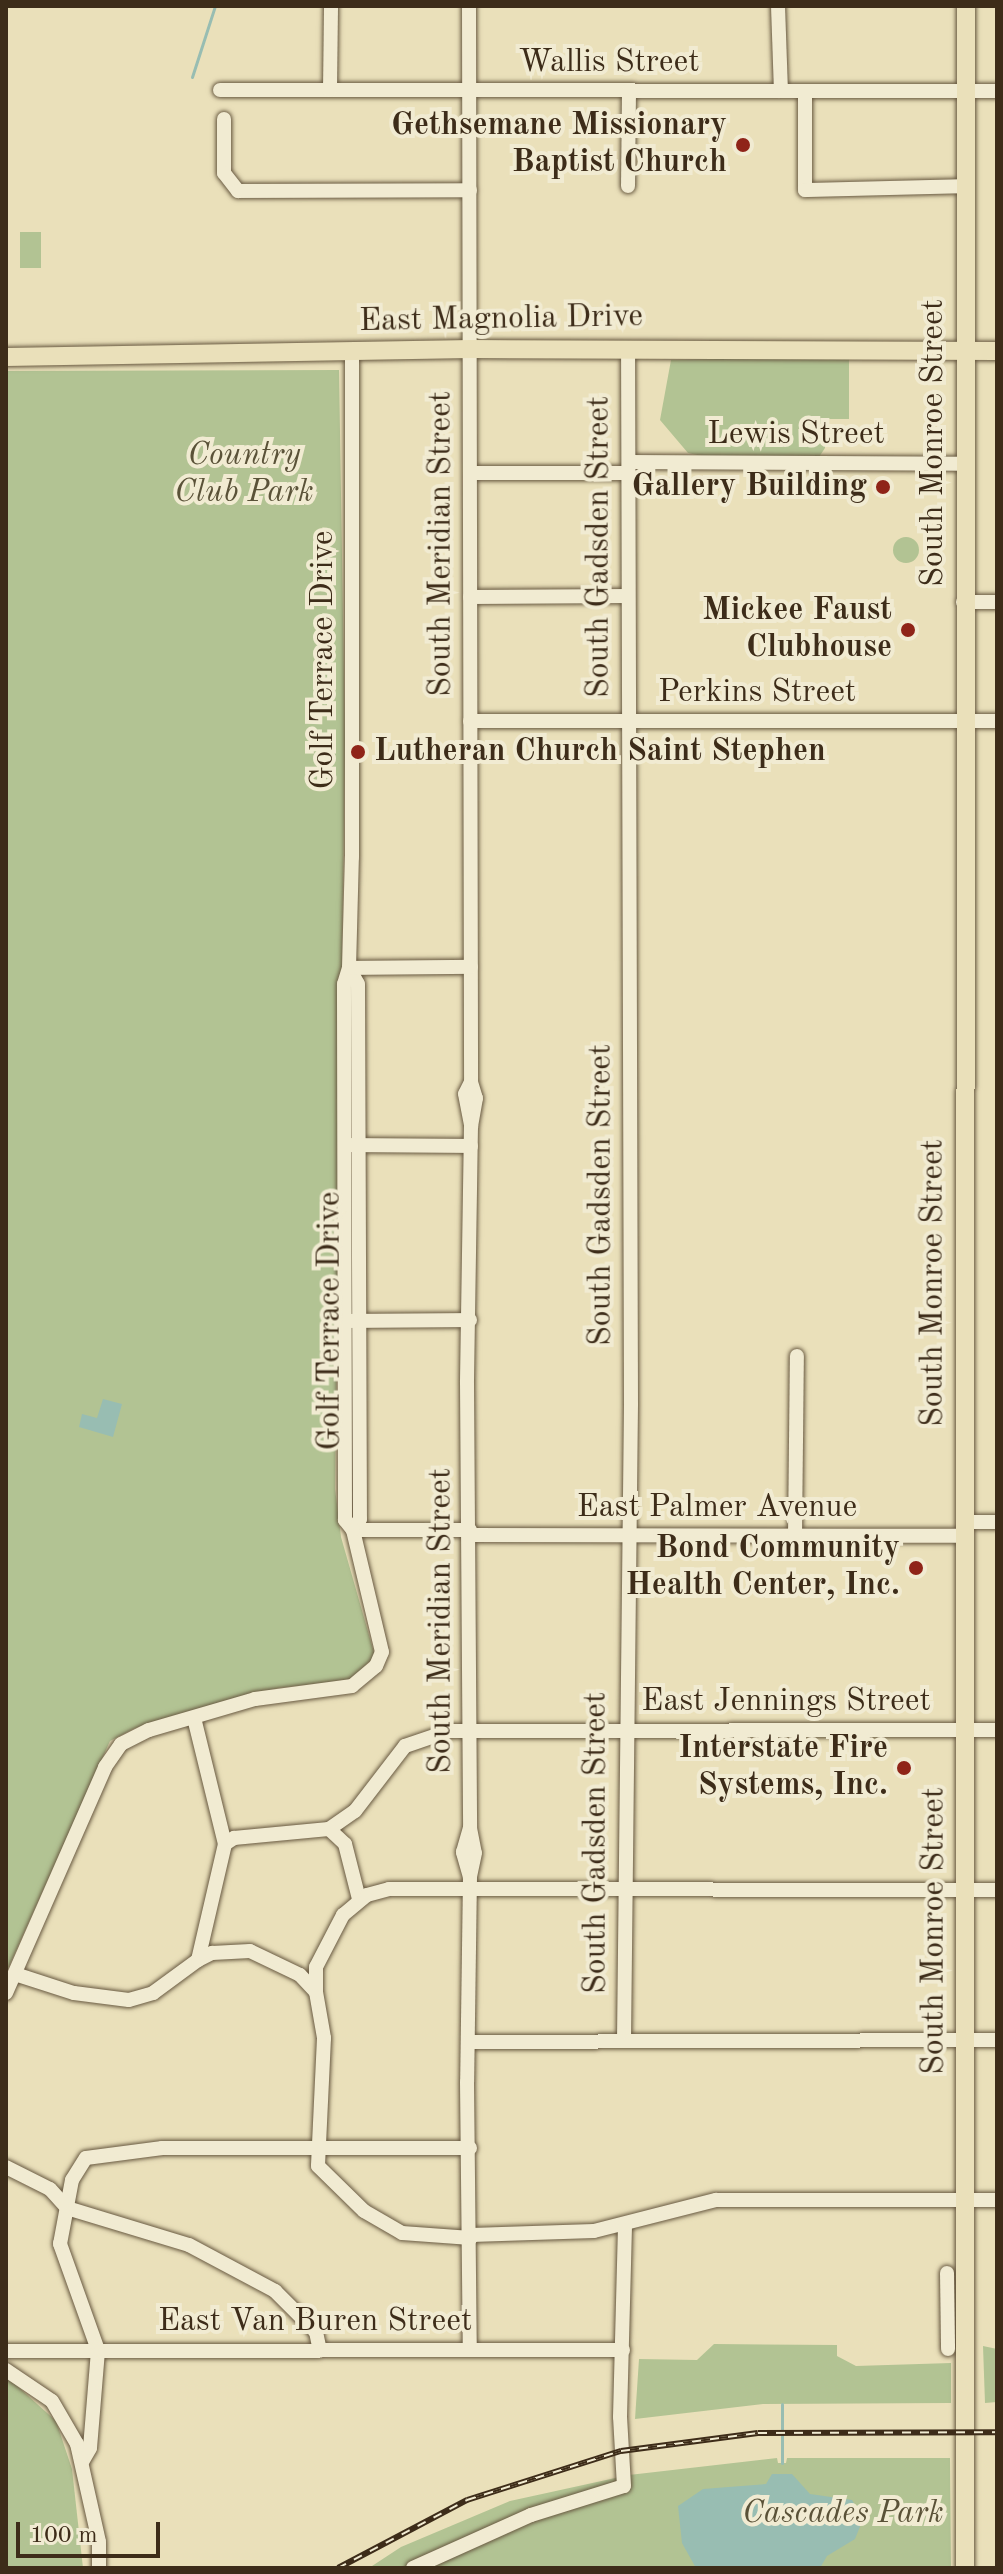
<!DOCTYPE html>
<html>
<head>
<meta charset="utf-8">
<style>
  body { margin:0 }
  #map { position:relative; width:1003px; height:2574px; overflow:hidden; background:#eae0ba; font-family:"Old Standard TT",serif }
  div>[style] { position:absolute }
  .green>* { inset:0; background:#b2c393; transform-origin:0 0 }
  .round { border-radius:50% }
  .water>* { inset:0; background:#98bdb2 }
  .stream>* { height:3px; margin:-1.5px; padding:0 1.5px; transform-origin:1.5px; border-radius:1.5px; background:#98bdb2 }
  .roads { filter:drop-shadow(0 0 2px #685941) drop-shadow(0 0 2px #685941) }
  .minor>* { height:14px; margin:-7px; padding:0 7px; transform-origin:7px; border-radius:7px; background:#f1ebd2 }
  .major>* { height:18px; margin:-9px; padding:0 9px; transform-origin:9px; border-radius:9px; background:#eae0ba }
  .rail>* { height:6px; margin-top:-3px; transform-origin:0; background:repeating-linear-gradient(90deg,#f1ebd2 0 9px,#3d2c19 0 18px); box-sizing:border-box; border-block:2px solid #3d2c19 }
  .dots>* { width:22px; height:22px; translate:-50% -50%; box-sizing:border-box; border:4px solid #f1ebd2; border-radius:50% }
  span { translate:-50% -50%; white-space:nowrap; text-align:center; line-height:1.15; -webkit-text-stroke:8px #f1ebd2; paint-order:stroke }
  .street-label { font-size:32px; color:#3d2c19 }
  .poi-label { font-size:32px; color:#3d2c19; font-weight:700 }
  .right { translate:-100% -50%; text-align:right }
  .left { translate:0 -50%; text-align:left }
  .park-label { font-size:32px; color:#5a5238; font-style:italic }
  .frame { position:absolute; inset:0; border:8px solid #3d2c19; pointer-events:none }
  .scale { position:absolute; left:16px; top:2522px; width:144px; height:36px; box-sizing:border-box; border:4px solid #3d2c19; border-top:0; padding-left:10px; font-size:24px; line-height:28px; white-space:nowrap; color:#3d2c19; -webkit-text-stroke:6px #f1ebd2; paint-order:stroke }
</style>
</head>
<body>
<div id="map">
  <div class="green">
    <div style="left:20px;top:232px;width:21px;height:36px"></div>
    <div style="clip-path:polygon(849px 356px,849px 419px,825px 419px,825px 448px,819px 457px,711px 458px,688px 453px,660px 420px,671px 360px)"></div>
    <div style="clip-path:polygon(339px 370px,345px 741px,335px 1489px,341px 1537px,375px 1656px,350px 1680px,278px 1688px,135px 1728px,110px 1741px,6px 1973px,6px 371px)"></div>
    <div class="round" style="left:893px;top:537px;width:26px;height:26px"></div>
    <div style="clip-path:polygon(714px 2344px,837px 2345px,837px 2356px,856px 2366px,951px 2363px,951px 2403px,763px 2404px,635px 2419px,639px 2359px,697px 2360px)"></div>
    <div style="clip-path:polygon(983px 2346px,997px 2349px,997px 2402px,985px 2403px)"></div>
    <div style="clip-path:polygon(6px 2376px,56px 2421px,72px 2469px,83px 2568px,6px 2568px)"></div>
    <div style="clip-path:polygon(777px 2458px,778px 2463px,786px 2463px,787px 2458px,950px 2458px,951px 2568px,369px 2568px,401px 2547px,510px 2501px,629px 2475px)"></div>
  </div>
  <div class="water">
    <div style="clip-path:polygon(103px 1399px,122px 1404px,113px 1437px,79px 1427px,82px 1414px,97px 1418px)"></div>
    <div style="clip-path:polygon(772px 2474px,792px 2474px,810px 2494px,852px 2500px,863px 2519px,855px 2539px,827px 2556px,820px 2568px,696px 2568px,682px 2543px,678px 2506px,703px 2489px,766px 2484px)"></div>
  </div>
  <div class="stream">
    <div style="left:192px;top:77px;width:75px;rotate:-72.1deg"></div>
    <div style="left:782px;top:2463px;width:59px;rotate:-90deg"></div>
  </div>
  <div class="roads">
    <div class="minor">
      <div style="left:469px;top:6px;width:1076px;rotate:89.89deg"></div>
      <div style="left:471px;top:1082px;width:17px;rotate:73deg"></div>
      <div style="left:476px;top:1098px;width:28px;rotate:100deg"></div>
      <div style="left:471px;top:1126px;width:257px;rotate:90.9deg"></div>
      <div style="left:467px;top:1383px;width:445px;rotate:89.6deg"></div>
      <div style="left:470px;top:1828px;width:25px;rotate:79deg"></div>
      <div style="left:475px;top:1853px;width:25px;rotate:102deg"></div>
      <div style="left:470px;top:1877px;width:205px;rotate:90.8deg"></div>
      <div style="left:467px;top:2082px;width:268px;rotate:89.4deg"></div>
      <div style="left:778px;top:6px;width:85px;rotate:88deg"></div>
      <div style="left:220px;top:90px;width:777px;rotate:0.07deg"></div>
      <div style="left:330px;top:90px;width:84px;rotate:-89.3deg"></div>
      <div style="left:805px;top:91px;width:99px;rotate:90deg"></div>
      <div style="left:805px;top:190px;width:159px;rotate:-1.4deg"></div>
      <div style="left:224px;top:119px;width:54px;rotate:90deg"></div>
      <div style="left:224px;top:173px;width:23px;rotate:52deg"></div>
      <div style="left:238px;top:191px;width:232px;rotate:-0.2deg"></div>
      <div style="left:628px;top:186px;width:95px;rotate:-89.4deg"></div>
      <div style="left:629px;top:462px;width:334px;rotate:0.3deg"></div>
      <div style="left:470px;top:473px;width:159px"></div>
      <div style="left:470px;top:597px;width:158px;rotate:-0.4deg"></div>
      <div style="left:963px;top:602px;width:34px"></div>
      <div style="left:470px;top:721px;width:527px"></div>
      <div style="left:349px;top:968px;width:18px;rotate:61deg"></div>
      <div style="left:358px;top:984px;width:535px;rotate:89.79deg"></div>
      <div style="left:360px;top:1519px;width:13px;rotate:122deg"></div>
      <div style="left:349px;top:968px;width:122px;rotate:-0.5deg"></div>
      <div style="left:471px;top:1082px;width:13px;rotate:117deg"></div>
      <div style="left:465px;top:1094px;width:33px;rotate:79deg"></div>
      <div style="left:351px;top:1145px;width:120px;rotate:0.5deg"></div>
      <div style="left:351px;top:1321px;width:119px;rotate:-0.5deg"></div>
      <div style="left:964px;top:1522px;width:33px"></div>
      <div style="left:353px;top:1530px;width:117px"></div>
      <div style="left:470px;top:1535px;width:494px;rotate:0.1deg"></div>
      <div style="left:795px;top:1536px;width:180px;rotate:-89.4deg"></div>
      <div style="left:329px;top:1829px;width:32px;rotate:-35deg"></div>
      <div style="left:355px;top:1811px;width:82px;rotate:-52.4deg"></div>
      <div style="left:405px;top:1746px;width:46px;rotate:-18.8deg"></div>
      <div style="left:449px;top:1731px;width:548px;rotate:-0.1deg"></div>
      <div style="left:225px;top:1844px;width:11px;rotate:-34deg"></div>
      <div style="left:234px;top:1838px;width:95px;rotate:-5.4deg"></div>
      <div style="left:329px;top:1829px;width:22px;rotate:43deg"></div>
      <div style="left:345px;top:1844px;width:57px;rotate:75.7deg"></div>
      <div style="left:470px;top:1877px;width:26px;rotate:-106deg"></div>
      <div style="left:463px;top:1852px;width:25px;rotate:-74deg"></div>
      <div style="left:198px;top:1960px;width:16px;rotate:-27deg"></div>
      <div style="left:212px;top:1953px;width:38px;rotate:-3deg"></div>
      <div style="left:250px;top:1951px;width:55px;rotate:25.6deg"></div>
      <div style="left:300px;top:1975px;width:23px;rotate:47deg"></div>
      <div style="left:316px;top:1992px;width:47px;rotate:80.1deg"></div>
      <div style="left:324px;top:2038px;width:128px;rotate:92.7deg"></div>
      <div style="left:318px;top:2166px;width:64px;rotate:44.4deg"></div>
      <div style="left:364px;top:2211px;width:44px;rotate:30.1deg"></div>
      <div style="left:402px;top:2233px;width:69px;rotate:4.1deg"></div>
      <div style="left:15px;top:1974px;width:62px;rotate:17.9deg"></div>
      <div style="left:74px;top:1993px;width:55px;rotate:7.3deg"></div>
      <div style="left:129px;top:2000px;width:25px;rotate:-16deg"></div>
      <div style="left:153px;top:1993px;width:56px;rotate:-36.3deg"></div>
      <div style="left:198px;top:1960px;width:119px;rotate:-76.9deg"></div>
      <div style="left:225px;top:1844px;width:130px;rotate:-103.8deg"></div>
      <div style="left:316px;top:1992px;width:25px;rotate:-90deg"></div>
      <div style="left:316px;top:1967px;width:59px;rotate:-62.6deg"></div>
      <div style="left:343px;top:1915px;width:31px;rotate:-40deg"></div>
      <div style="left:367px;top:1895px;width:23px;rotate:-15deg"></div>
      <div style="left:389px;top:1889px;width:608px;rotate:0.09deg"></div>
      <div style="left:6px;top:1993px;width:247px;rotate:-66.3deg"></div>
      <div style="left:105px;top:1767px;width:28px;rotate:-55deg"></div>
      <div style="left:121px;top:1744px;width:31px;rotate:-27deg"></div>
      <div style="left:149px;top:1730px;width:110px;rotate:-16.3deg"></div>
      <div style="left:255px;top:1699px;width:98px;rotate:-7.6deg"></div>
      <div style="left:352px;top:1686px;width:31px;rotate:-40deg"></div>
      <div style="left:376px;top:1666px;width:15px;rotate:-67deg"></div>
      <div style="left:382px;top:1652px;width:125px;rotate:-103.4deg"></div>
      <div style="left:353px;top:1530px;width:13px;rotate:-129deg"></div>
      <div style="left:345px;top:1520px;width:536px;rotate:-90.11deg"></div>
      <div style="left:344px;top:984px;width:17px;rotate:-73deg"></div>
      <div style="left:349px;top:968px;width:111px;rotate:-88.5deg"></div>
      <div style="left:352px;top:857px;width:505px;rotate:-90deg"></div>
      <div style="left:624px;top:2041px;width:637px;rotate:-89.37deg"></div>
      <div style="left:631px;top:1404px;width:1055px;rotate:-90.16deg"></div>
      <div style="left:470px;top:2042px;width:527px;rotate:-0.22deg"></div>
      <div style="left:6px;top:2167px;width:49px;rotate:26.6deg"></div>
      <div style="left:50px;top:2189px;width:25px;rotate:48deg"></div>
      <div style="left:67px;top:2208px;width:127px;rotate:16.9deg"></div>
      <div style="left:189px;top:2245px;width:98px;rotate:28.1deg"></div>
      <div style="left:275px;top:2291px;width:58px;rotate:45deg"></div>
      <div style="left:316px;top:2332px;width:19px;rotate:78deg"></div>
      <div style="left:471px;top:2235px;width:123px;rotate:-1.9deg"></div>
      <div style="left:594px;top:2231px;width:126px;rotate:-14.3deg"></div>
      <div style="left:716px;top:2200px;width:281px"></div>
      <div style="left:947px;top:2273px;width:76px;rotate:89.2deg"></div>
      <div style="left:6px;top:2351px;width:617px;rotate:-0.09deg"></div>
      <div style="left:6px;top:2370px;width:55px;rotate:34deg"></div>
      <div style="left:52px;top:2401px;width:50px;rotate:59.8deg"></div>
      <div style="left:77px;top:2444px;width:100px;rotate:77.3deg"></div>
      <div style="left:99px;top:2542px;width:26px;rotate:90deg"></div>
      <div style="left:82px;top:2462px;width:16px;rotate:-60deg"></div>
      <div style="left:90px;top:2448px;width:98px;rotate:-85.3deg"></div>
      <div style="left:98px;top:2350px;width:113px;rotate:-109.7deg"></div>
      <div style="left:60px;top:2244px;width:65px;rotate:-79.4deg"></div>
      <div style="left:72px;top:2180px;width:26px;rotate:-58deg"></div>
      <div style="left:86px;top:2158px;width:77px;rotate:-7.5deg"></div>
      <div style="left:162px;top:2148px;width:308px"></div>
      <div style="left:413px;top:2568px;width:129px;rotate:-24.2deg"></div>
      <div style="left:531px;top:2515px;width:97px;rotate:-17.3deg"></div>
      <div style="left:624px;top:2486px;width:69px;rotate:-93.3deg"></div>
      <div style="left:620px;top:2417px;width:192px;rotate:-88.5deg"></div>
    </div>
    <div class="major">
      <div style="left:6px;top:357px;width:465px;rotate:-1deg"></div>
      <div style="left:471px;top:349px;width:526px;rotate:0.22deg"></div>
      <div style="left:965px;top:2568px;width:2562px;rotate:-89.98deg"></div>
    </div>
  </div>
  <div class="rail">
    <div style="left:338px;top:2568px;width:146px;rotate:-27.8deg"></div>
    <div style="left:467px;top:2500px;width:162px;rotate:-17.7deg"></div>
    <div style="left:621px;top:2451px;width:138px;rotate:-7.5deg"></div>
    <div style="left:758px;top:2433px;width:239px;rotate:-0.2deg"></div>
  </div>
  <div class="dots">
    <div style="left:743px;top:145px;background:#8f2418"></div>
    <div style="left:883px;top:487px;background:#8f2418"></div>
    <div style="left:908px;top:630px;background:#8f2418"></div>
    <div style="left:358px;top:752px;background:#8f2418"></div>
    <div style="left:916px;top:1568px;background:#8f2418"></div>
    <div style="left:904px;top:1768px;background:#8f2418"></div>
  </div>
  <div class="street-label">
    <span style="left:609px;top:63px">Wallis Street</span>
    <span style="left:501px;top:320px;rotate:-1deg">East Magnolia Drive</span>
    <span style="left:796px;top:435px">Lewis Street</span>
    <span style="left:934px;top:443px;rotate:-90deg">South Monroe Street</span>
    <span style="left:442px;top:544px;rotate:-90deg">South Meridian Street</span>
    <span style="left:600px;top:547px;rotate:-90deg">South Gadsden Street</span>
    <span style="left:324px;top:660px;rotate:-90deg">Golf Terrace Drive</span>
    <span style="left:757px;top:693px">Perkins Street</span>
    <span style="left:602px;top:1195px;rotate:-90deg">South Gadsden Street</span>
    <span style="left:934px;top:1283px;rotate:-90deg">South Monroe Street</span>
    <span style="left:331px;top:1321px;rotate:-90deg">Golf Terrace Drive</span>
    <span style="left:717px;top:1508px">East Palmer Avenue</span>
    <span style="left:442px;top:1621px;rotate:-90deg">South Meridian Street</span>
    <span style="left:786px;top:1702px">East Jennings Street</span>
    <span style="left:597px;top:1843px;rotate:-90deg">South Gadsden Street</span>
    <span style="left:935px;top:1931px;rotate:-90deg">South Monroe Street</span>
    <span style="left:315px;top:2322px">East Van Buren Street</span>
  </div>
  <div class="poi-label">
    <span class="right" style="left:727px;top:145px">Gethsemane Missionary<br>Baptist Church</span>
    <span class="right" style="left:867px;top:487px">Gallery Building</span>
    <span class="right" style="left:892px;top:630px">Mickee Faust<br>Clubhouse</span>
    <span class="left" style="left:374px;top:752px">Lutheran Church Saint Stephen</span>
    <span class="right" style="left:900px;top:1568px">Bond Community<br>Health Center, Inc.</span>
    <span class="right" style="left:888px;top:1768px">Interstate Fire<br>Systems, Inc.</span>
  </div>
  <div class="park-label">
    <span style="left:244px;top:475px">Country<br>Club Park</span>
    <span style="left:843px;top:2514px">Cascades Park</span>
  </div>
  <div class="frame"></div>
  <div class="scale">100 m</div>
</div>
</body>
</html>
